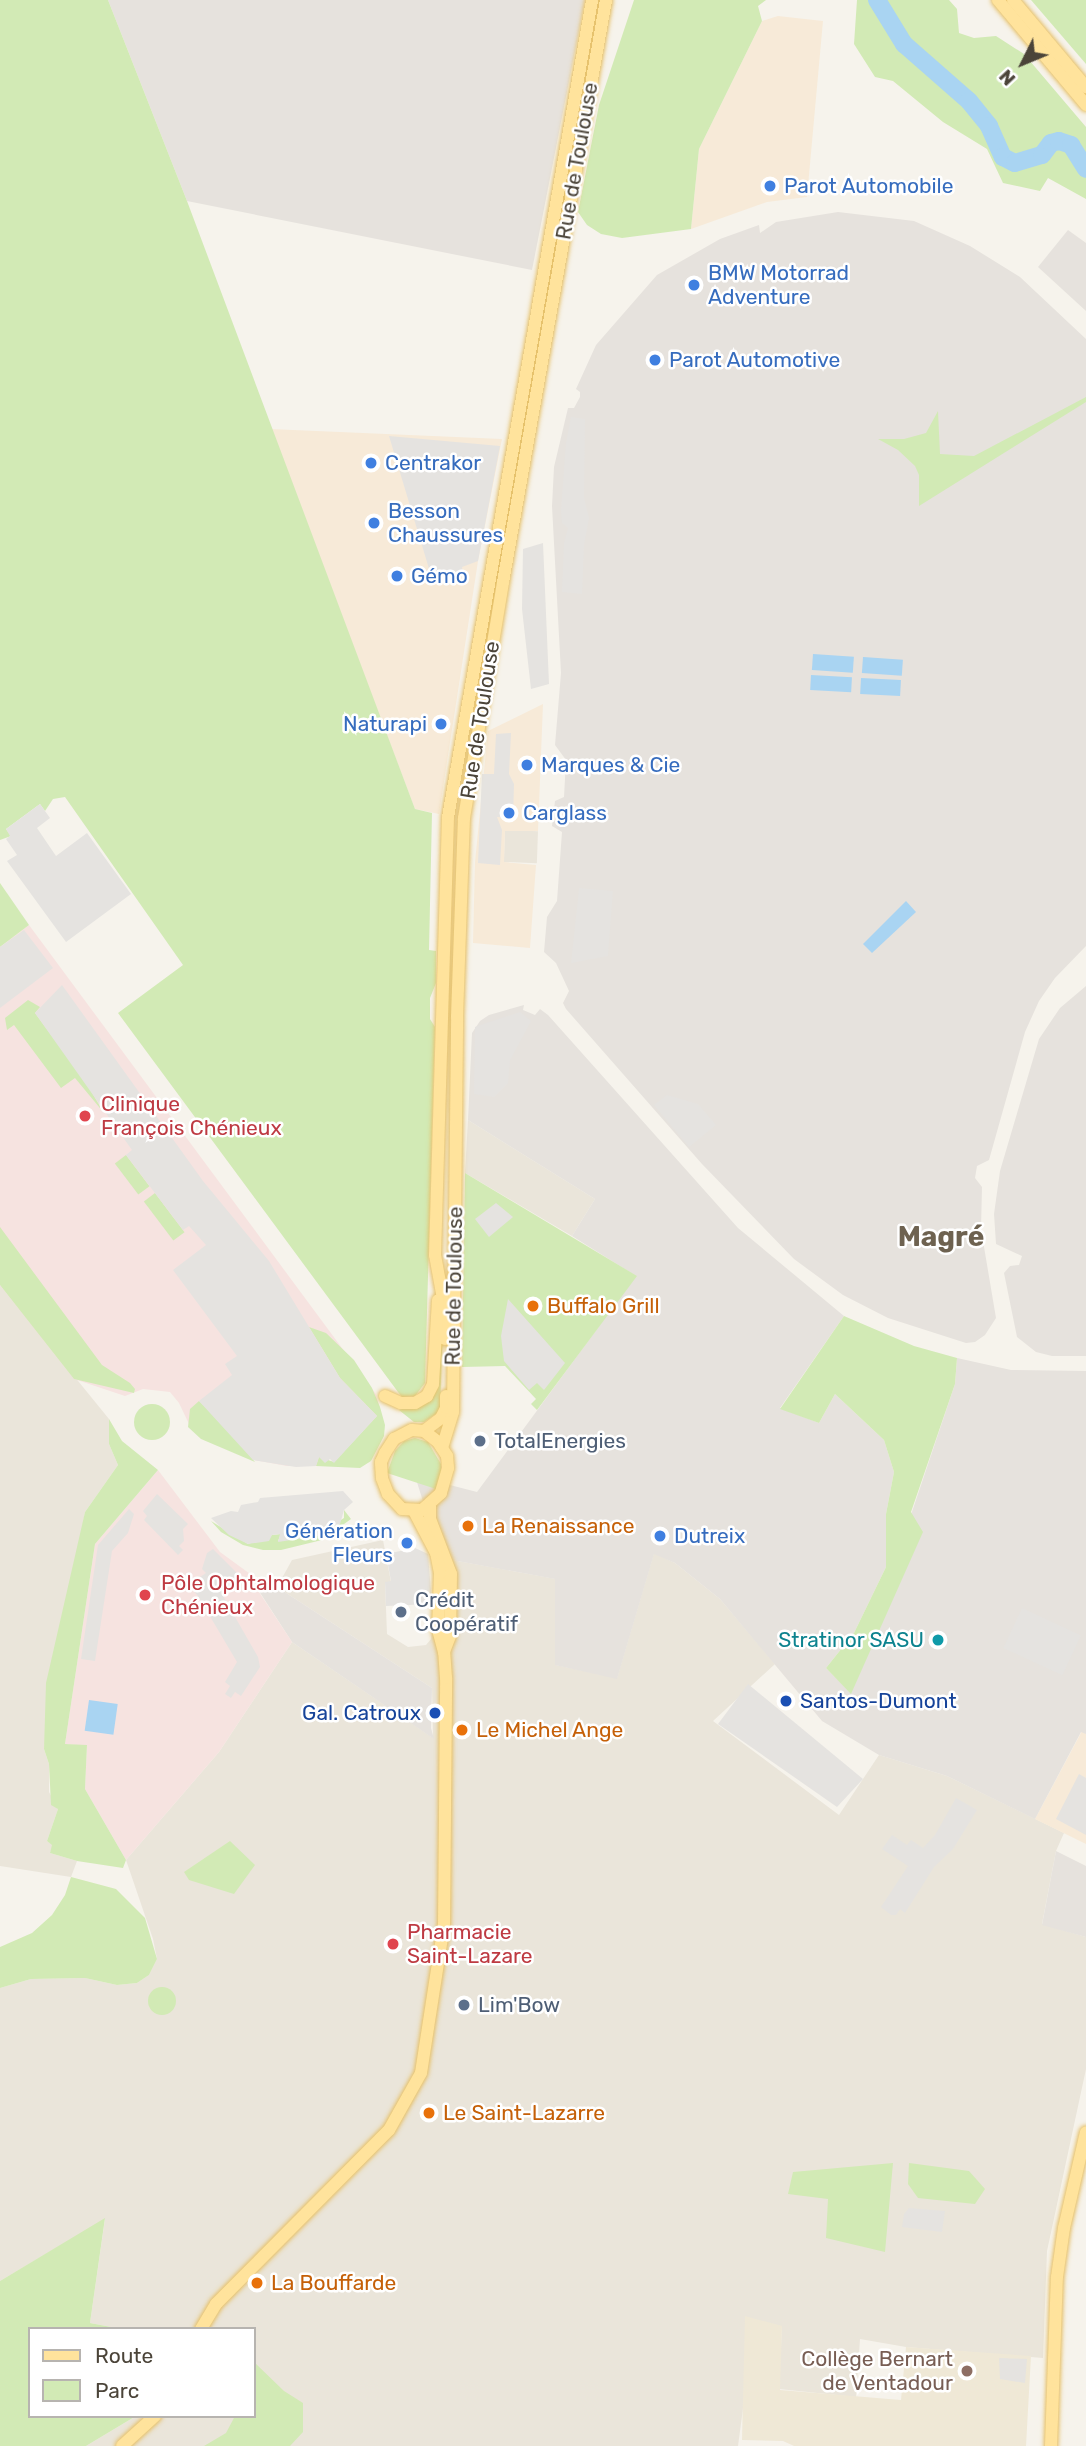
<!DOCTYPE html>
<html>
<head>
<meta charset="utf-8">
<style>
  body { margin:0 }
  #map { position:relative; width:1086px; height:2446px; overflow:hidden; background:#f6f3ec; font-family:Rubik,sans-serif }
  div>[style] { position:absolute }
  .residential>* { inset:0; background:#eae5da; transform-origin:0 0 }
  .commercial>* { inset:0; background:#f7ead8 }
  .industrial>* { inset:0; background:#e6e2dd }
  .education>* { inset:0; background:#efe8d6 }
  .medical>* { inset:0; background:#f6e3e0 }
  .green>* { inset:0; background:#d2eab5; transform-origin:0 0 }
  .round { border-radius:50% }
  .parking>* { inset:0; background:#e5e3e0; transform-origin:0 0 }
  .water>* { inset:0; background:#a9d4f2; transform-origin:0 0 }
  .river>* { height:18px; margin:-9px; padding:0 9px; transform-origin:9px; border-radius:9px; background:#a9d4f2 }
  .roads { filter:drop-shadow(0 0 2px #e6c16a) drop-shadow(0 0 2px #e6c16a) }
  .major>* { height:12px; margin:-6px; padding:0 6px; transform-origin:6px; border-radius:6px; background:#ffe39c }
  .dots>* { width:19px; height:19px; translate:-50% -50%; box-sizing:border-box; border:4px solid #fff; border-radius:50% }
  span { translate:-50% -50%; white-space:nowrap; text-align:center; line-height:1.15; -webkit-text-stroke:5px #fff; paint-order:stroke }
  .street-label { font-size:21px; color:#4b4439 }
  .shop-label { font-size:21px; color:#366cbe }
  .left { translate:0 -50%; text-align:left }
  .right { translate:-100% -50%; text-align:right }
  .health-label { font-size:21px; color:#be3a42 }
  .food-label { font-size:21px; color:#c56008 }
  .service-label { font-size:21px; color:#4e5e75 }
  .culture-label { font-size:21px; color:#0d838f }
  .transit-label { font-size:21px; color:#164399 }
  .education-label { font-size:21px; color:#785e54 }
  .district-label { font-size:28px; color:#6e6250; font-weight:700 }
  .legend { position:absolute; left:28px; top:2327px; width:228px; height:91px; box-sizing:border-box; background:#fff; border:2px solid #b7b4b0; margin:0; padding:9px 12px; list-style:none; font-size:21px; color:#4b4439 }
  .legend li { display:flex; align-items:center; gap:14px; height:35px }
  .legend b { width:35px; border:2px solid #b7b4b0 }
  .north { position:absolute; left:988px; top:28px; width:70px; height:70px; -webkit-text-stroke:5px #fff; paint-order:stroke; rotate:227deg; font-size:19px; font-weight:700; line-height:28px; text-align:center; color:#4b4439 }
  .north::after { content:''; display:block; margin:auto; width:24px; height:32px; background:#4b4439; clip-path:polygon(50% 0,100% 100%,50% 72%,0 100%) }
</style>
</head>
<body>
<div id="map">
  <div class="residential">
    <div style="left:505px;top:830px;width:33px;height:32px;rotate:2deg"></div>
    <div style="clip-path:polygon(468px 1120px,595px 1199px,572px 1236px,465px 1173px)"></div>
    <div style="clip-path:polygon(0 1285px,109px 1419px,109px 1444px,118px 1465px,85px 1512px,44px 1749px,49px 1764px,49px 1792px,58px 1809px,47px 1841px,53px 1845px,50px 1853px,77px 1861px,71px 1877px,0 1866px)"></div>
    <div style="clip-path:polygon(383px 1540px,391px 1582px,385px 1583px,387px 1634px,408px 1647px,426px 1645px,431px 1639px,441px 1558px,556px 1579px,556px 1665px,617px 1678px,654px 1553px,675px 1563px,720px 1599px,775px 1664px,713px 1721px,839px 1815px,879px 1755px,947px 1776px,1064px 1833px,1056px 1851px,1042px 1924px,1086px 1937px,1086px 2069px,1047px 2251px,1043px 2358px,906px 2347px,860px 2339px,856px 2397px,779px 2389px,782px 2326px,746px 2386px,738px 2446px,86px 2446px,136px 2416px,254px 2416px,254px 2329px,122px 2329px,90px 2323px,105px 2219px,0 2281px,0 1988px,31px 1979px,85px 1978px,117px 1985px,137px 1983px,149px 1975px,157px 1959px,153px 1939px,126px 1860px,219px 1752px,292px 1642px,433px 1738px,432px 1688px,277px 1587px,292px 1560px)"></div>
  </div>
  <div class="commercial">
    <div style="clip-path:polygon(778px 16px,823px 21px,807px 197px,767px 202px,691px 229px,699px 149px,762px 21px)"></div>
    <div style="clip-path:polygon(270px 429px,502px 439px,478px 561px,439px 814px,415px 809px)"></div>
    <div style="clip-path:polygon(543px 704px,538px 831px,505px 831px,504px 862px,536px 865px,530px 948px,473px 943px,475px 862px,488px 731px)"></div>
    <div style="clip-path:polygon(1082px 1731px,1086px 1734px,1086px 1844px,1035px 1819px)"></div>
  </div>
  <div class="industrial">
    <div style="clip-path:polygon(108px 0,585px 0,532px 270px,187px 201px)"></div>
    <div style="clip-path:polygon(838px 212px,914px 221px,970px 246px,1020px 277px,1086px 339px,1086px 946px,1055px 978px,1039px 1001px,1025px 1032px,989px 1160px,977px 1166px,975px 1178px,982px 1187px,981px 1229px,996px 1318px,985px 1335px,975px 1342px,966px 1343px,888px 1318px,843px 1295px,794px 1259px,702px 1164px,566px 1009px,563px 1003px,569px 991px,556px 963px,544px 952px,547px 917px,557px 901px,562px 832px,552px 826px,555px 801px,564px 797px,566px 760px,555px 745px,561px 673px,552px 506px,554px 467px,568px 408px,574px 408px,580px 397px,580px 392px,576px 389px,596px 345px,657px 275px,720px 239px,759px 225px,760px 233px,776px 222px)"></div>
    <div style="clip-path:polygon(1068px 230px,1086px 243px,1086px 311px,1038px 267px)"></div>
    <div style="clip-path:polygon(1086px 986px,1086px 1356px,1052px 1356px,1036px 1352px,1017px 1337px,1004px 1273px,1010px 1266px,1019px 1265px,1022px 1256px,996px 1244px,994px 1214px,1000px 1171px,1039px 1039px,1060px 1008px)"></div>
    <div style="clip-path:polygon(524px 1005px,523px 1010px,535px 1015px,540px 1009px,548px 1015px,738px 1228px,844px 1316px,780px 1408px,819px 1423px,835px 1394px,884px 1440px,894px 1472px,886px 1514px,886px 1567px,854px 1633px,826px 1668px,851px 1693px,955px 1384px,957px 1358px,1011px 1370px,1086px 1371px,1086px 1734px,1081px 1732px,1035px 1819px,947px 1776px,879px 1755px,822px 1721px,720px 1599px,675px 1563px,654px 1554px,617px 1679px,555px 1665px,555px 1579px,441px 1558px,415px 1476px,477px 1492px,636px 1276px,572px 1236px,595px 1199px,468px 1120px,472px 1033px,480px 1021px,489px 1015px)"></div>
    <div style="clip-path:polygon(261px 1582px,277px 1587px,432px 1688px,431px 1728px,434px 1739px,292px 1642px,257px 1588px)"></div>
    <div style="clip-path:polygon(1056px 1851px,1086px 1866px,1086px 1937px,1042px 1925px)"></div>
  </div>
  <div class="education">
    <div style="clip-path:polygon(745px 2316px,782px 2326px,780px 2390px,901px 2400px,906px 2347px,1031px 2356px,1026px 2446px,794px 2446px,783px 2441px,742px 2440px)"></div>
  </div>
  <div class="medical">
    <div style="clip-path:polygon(29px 925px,376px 1394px,382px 1417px,316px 1466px,287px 1466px,249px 1459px,189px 1424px,179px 1403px,170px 1392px,143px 1389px,125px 1396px,74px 1379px,0 1285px,0 947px)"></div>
    <div style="clip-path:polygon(158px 1470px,220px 1552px,261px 1582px,257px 1589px,292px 1642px,219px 1752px,126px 1860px,85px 1789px,87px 1746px,65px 1744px,95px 1544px)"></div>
  </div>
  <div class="green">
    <div style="clip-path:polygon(0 0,108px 0,187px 201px,415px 809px,432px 813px,429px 950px,436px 951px,436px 983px,430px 998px,430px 1019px,435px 1027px,425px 1383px,415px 1396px,402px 1397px,398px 1392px,118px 1013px,183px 965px,65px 797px,53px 799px,45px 811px,40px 804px,6px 829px,11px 836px,0 840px)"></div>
    <div style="clip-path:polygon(634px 0,766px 0,758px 6px,762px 21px,699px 149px,691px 229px,622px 238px,601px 234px,587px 225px,578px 212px,599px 105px)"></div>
    <div style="clip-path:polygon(857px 0,949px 0,957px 9px,959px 33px,974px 38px,996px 36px,1024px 54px,1086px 127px,1086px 199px,1048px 178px,1040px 191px,1003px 183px,987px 149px,943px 122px,893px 81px,875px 77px,854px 44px)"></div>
    <div style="clip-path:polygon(1031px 0,1086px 0,1086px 64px)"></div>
    <div style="clip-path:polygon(1086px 397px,1086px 402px,919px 506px,919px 475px,915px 466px,898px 450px,878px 439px,904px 439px,926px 433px,938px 411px,940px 454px,974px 456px)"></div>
    <div style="clip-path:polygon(0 883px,29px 925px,0 947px)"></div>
    <div style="clip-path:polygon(28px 1000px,40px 1007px,35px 1013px,85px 1081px,104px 1113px,75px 1078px,61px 1088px,14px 1025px,7px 1030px,5px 1018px)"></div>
    <div style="left:126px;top:1155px;width:39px;height:14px;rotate:53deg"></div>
    <div style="clip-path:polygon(465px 1173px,637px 1276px,537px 1410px,531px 1404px,536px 1399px,505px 1366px,462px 1367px)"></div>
    <div style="left:155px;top:1193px;width:49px;height:14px;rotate:53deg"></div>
    <div style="clip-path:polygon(0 1227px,102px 1365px,130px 1383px,135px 1389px,134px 1393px,74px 1379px,0 1285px)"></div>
    <div style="clip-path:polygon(844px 1316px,914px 1346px,957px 1358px,955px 1384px,911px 1512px,923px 1532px,851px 1694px,826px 1668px,854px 1633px,886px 1567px,886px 1514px,894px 1472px,884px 1440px,835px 1394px,819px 1423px,780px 1409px)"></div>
    <div style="clip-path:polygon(443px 1322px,440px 1411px,424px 1422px,414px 1422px,399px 1410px,428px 1400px)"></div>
    <div style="clip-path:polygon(309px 1327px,326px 1333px,354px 1360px,372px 1388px,380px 1407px,385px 1425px,384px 1436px,371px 1461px,360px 1468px,316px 1466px,319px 1457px,334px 1462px,377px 1416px,340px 1378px)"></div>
    <div style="clip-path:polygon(199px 1401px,223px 1424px,255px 1462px,201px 1439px,188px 1427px,190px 1409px)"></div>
    <div class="round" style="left:134px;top:1404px;width:36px;height:36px"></div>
    <div style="clip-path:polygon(109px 1419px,122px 1441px,158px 1470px,95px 1544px,65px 1744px,87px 1745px,85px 1789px,126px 1860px,123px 1868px,77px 1861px,50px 1853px,52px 1845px,47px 1841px,58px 1809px,51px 1805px,49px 1764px,44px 1749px,46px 1683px,85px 1512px,118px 1465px,109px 1444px)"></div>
    <div style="clip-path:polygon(415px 1438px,428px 1442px,441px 1464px,441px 1477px,436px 1489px,387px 1473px,395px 1451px,404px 1441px)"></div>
    <div style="clip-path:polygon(344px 1510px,351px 1519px,322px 1540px,281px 1550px,263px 1550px,243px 1545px,221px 1532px,211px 1521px,248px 1544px,272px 1535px,281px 1534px,278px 1541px,328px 1528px,344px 1518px)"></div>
    <div style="clip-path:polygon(230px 1841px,255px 1865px,234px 1894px,189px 1880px,184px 1872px)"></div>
    <div style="clip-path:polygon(71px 1877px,116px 1889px,145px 1918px,157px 1959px,149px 1975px,137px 1983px,117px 1985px,85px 1978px,31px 1979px,0 1988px,0 1947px,32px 1933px,52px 1915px,65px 1895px)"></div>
    <div class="round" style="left:148px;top:1987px;width:28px;height:28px"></div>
    <div style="clip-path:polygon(893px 2163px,885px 2252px,826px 2238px,828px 2199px,788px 2194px,793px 2172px)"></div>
    <div style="clip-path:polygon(909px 2163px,969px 2171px,985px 2189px,975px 2204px,918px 2198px,908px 2184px)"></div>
    <div style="clip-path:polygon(105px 2218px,90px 2323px,122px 2329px,30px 2329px,30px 2416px,136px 2416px,86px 2446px,0 2446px,0 2281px)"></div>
    <div style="clip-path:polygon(254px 2362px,284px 2391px,303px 2403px,303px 2432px,290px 2446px,204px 2446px,226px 2433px,235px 2416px,254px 2416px)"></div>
  </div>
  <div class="parking">
    <div style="clip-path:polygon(571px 417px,585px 419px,584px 498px,589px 518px,584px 545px,582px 594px,562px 592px,564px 543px,568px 528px,562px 523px,561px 510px,566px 443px)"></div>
    <div style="clip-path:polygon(389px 436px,500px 446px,478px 561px,462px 567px,463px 573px,430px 572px)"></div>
    <div style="clip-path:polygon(543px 543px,549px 684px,531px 689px,522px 609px,523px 549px)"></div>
    <div style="clip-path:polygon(511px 733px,509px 774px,514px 784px,513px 818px,497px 817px,502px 830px,500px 865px,478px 863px,482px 774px,494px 774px,496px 734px)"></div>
    <div style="clip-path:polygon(40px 804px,50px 818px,37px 828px,56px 856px,87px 833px,131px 894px,66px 942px,7px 861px,17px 855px,6px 839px,10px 836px,6px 829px)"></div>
    <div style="clip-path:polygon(579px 888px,613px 891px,608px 956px,571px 963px)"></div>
    <div style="clip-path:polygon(24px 930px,53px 968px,0 1008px,0 947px)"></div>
    <div style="clip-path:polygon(62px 985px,203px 1181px,269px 1261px,340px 1378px,377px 1416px,334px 1463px,330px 1459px,325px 1463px,319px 1457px,316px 1466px,296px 1467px,253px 1460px,199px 1401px,232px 1375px,225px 1364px,237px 1356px,173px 1270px,206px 1245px,189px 1226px,183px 1230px,126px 1155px,132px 1150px,35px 1013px)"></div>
    <div style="clip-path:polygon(520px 1012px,531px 1021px,510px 1060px,508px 1083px,494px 1097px,474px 1094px,475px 1027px)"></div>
    <div style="clip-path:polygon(667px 1095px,698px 1104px,716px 1125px,689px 1147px,654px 1105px)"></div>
    <div style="clip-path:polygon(496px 1203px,513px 1217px,489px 1237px,475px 1219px)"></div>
    <div style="clip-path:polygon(508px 1299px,565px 1363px,544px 1390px,537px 1383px,529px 1390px,504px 1361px,501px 1336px)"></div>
    <div style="clip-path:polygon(343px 1491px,353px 1502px,344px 1510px,340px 1524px,328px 1528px,324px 1535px,278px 1542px,280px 1534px,272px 1535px,269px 1541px,248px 1544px,229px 1535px,211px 1518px,231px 1511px,238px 1512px,241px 1505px,258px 1502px,260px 1498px)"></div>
    <div style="clip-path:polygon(157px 1494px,188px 1524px,183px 1529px,184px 1541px,179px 1546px,183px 1550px,178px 1555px,144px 1520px,147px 1516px,143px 1511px)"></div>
    <div style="clip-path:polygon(129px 1509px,134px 1514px,128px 1533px,112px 1551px,95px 1661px,81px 1659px,98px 1545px)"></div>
    <div style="clip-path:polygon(415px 1548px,428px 1554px,432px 1604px,386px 1606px,385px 1582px,391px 1581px,386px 1554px)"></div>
    <div style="clip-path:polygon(213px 1549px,242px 1578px,223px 1596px,258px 1657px,260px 1667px,241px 1696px,235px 1692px,231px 1698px,225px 1694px,230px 1686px,225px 1682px,237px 1662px,198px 1596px,188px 1585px,206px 1573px,202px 1569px,207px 1553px)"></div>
    <div style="left:1022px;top:1608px;width:65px;height:44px;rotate:25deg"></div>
    <div style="clip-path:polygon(748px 1684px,863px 1779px,837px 1807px,718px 1724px)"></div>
    <div style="clip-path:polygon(1079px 1774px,1086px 1778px,1086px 1835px,1056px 1819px)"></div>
    <div style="clip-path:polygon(956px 1798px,977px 1810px,953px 1849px,934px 1867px,905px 1913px,900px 1909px,896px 1915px,891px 1915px,881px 1907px,908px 1866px,882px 1849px,892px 1835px,907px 1845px,911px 1840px,923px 1848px,935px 1835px)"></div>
    <div style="clip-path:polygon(909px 2208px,945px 2211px,942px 2232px,902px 2227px,904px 2214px)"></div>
    <div style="clip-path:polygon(999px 2358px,1027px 2359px,1025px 2383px,1000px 2379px)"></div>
  </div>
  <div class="water">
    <div style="left:813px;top:654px;width:41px;height:16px;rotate:4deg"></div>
    <div style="left:863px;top:657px;width:40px;height:16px;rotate:4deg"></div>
    <div style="left:811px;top:675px;width:41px;height:15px;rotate:3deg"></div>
    <div style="left:861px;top:678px;width:40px;height:16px;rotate:3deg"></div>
    <div style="clip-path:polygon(906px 901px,916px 912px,872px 953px,863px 944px)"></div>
    <div style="left:89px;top:1700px;width:29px;height:31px;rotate:8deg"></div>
  </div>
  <div class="river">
    <div style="left:877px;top:0;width:52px;rotate:58.5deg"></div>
    <div style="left:904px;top:44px;width:86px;rotate:41.2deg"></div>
    <div style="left:969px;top:101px;width:32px;rotate:51deg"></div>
    <div style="left:989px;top:126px;width:34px;rotate:66deg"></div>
    <div style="left:1003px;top:157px;width:13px;rotate:27deg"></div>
    <div style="left:1015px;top:163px;width:28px;rotate:-17deg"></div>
    <div style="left:1042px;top:155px;width:15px;rotate:-53deg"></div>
    <div style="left:1051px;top:143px;width:8px;rotate:-14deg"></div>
    <div style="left:1059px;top:141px;width:13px;rotate:18deg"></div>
    <div style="left:1071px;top:145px;width:28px;rotate:58deg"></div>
  </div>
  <div class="roads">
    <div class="major">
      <div style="left:998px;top:0;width:137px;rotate:50deg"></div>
      <div style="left:1013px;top:0;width:114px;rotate:50deg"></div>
      <div style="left:445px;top:1339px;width:29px;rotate:-90deg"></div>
      <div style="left:445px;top:1310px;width:56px;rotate:-100.3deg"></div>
      <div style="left:435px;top:1255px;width:438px;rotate:-88.3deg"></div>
      <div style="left:448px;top:817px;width:830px;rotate:-80deg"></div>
      <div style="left:385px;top:1396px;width:17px;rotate:24deg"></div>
      <div style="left:401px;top:1403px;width:14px"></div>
      <div style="left:415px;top:1403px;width:14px;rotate:-30deg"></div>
      <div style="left:427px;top:1396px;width:13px;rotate:-63deg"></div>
      <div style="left:433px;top:1384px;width:84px;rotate:-86.6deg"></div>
      <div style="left:412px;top:1430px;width:12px;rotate:5deg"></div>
      <div style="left:424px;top:1431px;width:18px;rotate:38deg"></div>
      <div style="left:438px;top:1442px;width:17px;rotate:57deg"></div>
      <div style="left:447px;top:1456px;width:12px;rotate:85deg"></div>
      <div style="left:448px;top:1468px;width:26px;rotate:106deg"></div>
      <div style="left:441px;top:1493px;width:25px;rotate:138deg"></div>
      <div style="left:422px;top:1510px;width:20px;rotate:-177deg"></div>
      <div style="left:402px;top:1509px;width:21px;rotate:-133deg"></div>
      <div style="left:388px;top:1494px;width:17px;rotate:-111deg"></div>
      <div style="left:382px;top:1478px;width:16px;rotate:-94deg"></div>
      <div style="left:381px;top:1462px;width:10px;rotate:-66deg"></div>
      <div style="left:385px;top:1453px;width:17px;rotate:-57deg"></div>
      <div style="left:394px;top:1439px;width:20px;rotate:-27deg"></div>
      <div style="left:424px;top:1431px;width:21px;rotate:-37deg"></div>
      <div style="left:441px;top:1418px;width:11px;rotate:-63deg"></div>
      <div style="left:446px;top:1408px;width:12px;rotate:-90deg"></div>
      <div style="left:442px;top:1448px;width:38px;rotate:-73deg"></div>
      <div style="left:453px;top:1412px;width:395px;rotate:-89.4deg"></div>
      <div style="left:457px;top:1017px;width:199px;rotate:-88deg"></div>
      <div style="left:464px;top:818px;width:239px;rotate:-80.6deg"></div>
      <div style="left:503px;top:582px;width:591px;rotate:-79.96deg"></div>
      <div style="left:430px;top:1506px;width:13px;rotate:90deg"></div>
      <div style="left:430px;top:1519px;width:59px;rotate:69.1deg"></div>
      <div style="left:451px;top:1574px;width:62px;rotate:90.9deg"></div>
      <div style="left:450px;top:1636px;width:17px;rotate:111deg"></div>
      <div style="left:201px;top:2329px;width:29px;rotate:-59deg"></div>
      <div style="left:216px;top:2304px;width:245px;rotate:-45.2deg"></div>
      <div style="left:389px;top:2130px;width:65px;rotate:-60.7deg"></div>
      <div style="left:421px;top:2073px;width:150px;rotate:-81.2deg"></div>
      <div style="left:444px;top:1925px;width:247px;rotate:-89.5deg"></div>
      <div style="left:446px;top:1678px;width:26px;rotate:-94deg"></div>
      <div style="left:444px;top:1652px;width:23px;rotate:-105deg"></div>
      <div style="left:438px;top:1630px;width:57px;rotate:-88deg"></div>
      <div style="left:440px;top:1573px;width:20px;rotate:-101deg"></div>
      <div style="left:436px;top:1553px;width:47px;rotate:-117.6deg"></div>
      <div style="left:122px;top:2446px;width:45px;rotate:-42.3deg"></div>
      <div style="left:1051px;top:2446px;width:169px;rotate:-88deg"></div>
      <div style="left:1057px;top:2277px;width:49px;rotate:-81.9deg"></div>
      <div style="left:1064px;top:2228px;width:98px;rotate:-77.1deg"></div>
    </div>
  </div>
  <div class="dots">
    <div style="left:770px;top:186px;background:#3f7fe0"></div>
    <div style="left:694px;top:285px;background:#3f7fe0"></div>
    <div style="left:655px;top:360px;background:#3f7fe0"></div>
    <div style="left:371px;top:463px;background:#3f7fe0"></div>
    <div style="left:374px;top:523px;background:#3f7fe0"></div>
    <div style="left:397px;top:576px;background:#3f7fe0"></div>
    <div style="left:441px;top:724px;background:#3f7fe0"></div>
    <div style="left:527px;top:765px;background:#3f7fe0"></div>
    <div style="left:509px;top:813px;background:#3f7fe0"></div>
    <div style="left:85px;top:1116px;background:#e0444e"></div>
    <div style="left:533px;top:1306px;background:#e8710a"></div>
    <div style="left:480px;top:1441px;background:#5c6f8a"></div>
    <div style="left:468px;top:1526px;background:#e8710a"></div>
    <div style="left:660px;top:1536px;background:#3f7fe0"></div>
    <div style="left:407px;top:1543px;background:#3f7fe0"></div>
    <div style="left:145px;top:1595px;background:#e0444e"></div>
    <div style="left:401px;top:1612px;background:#5c6f8a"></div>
    <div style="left:938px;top:1640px;background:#0f9aa8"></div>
    <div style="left:786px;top:1701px;background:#1a4fb4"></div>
    <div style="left:435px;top:1713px;background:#1a4fb4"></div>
    <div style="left:462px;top:1730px;background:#e8710a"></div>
    <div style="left:393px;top:1944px;background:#e0444e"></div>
    <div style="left:464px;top:2005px;background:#5c6f8a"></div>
    <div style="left:429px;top:2113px;background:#e8710a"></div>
    <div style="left:257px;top:2283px;background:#e8710a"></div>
    <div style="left:967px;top:2371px;background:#8d6e63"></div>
  </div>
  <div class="street-label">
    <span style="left:577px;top:161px;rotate:-80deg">Rue de Toulouse</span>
    <span style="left:480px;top:720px;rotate:-81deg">Rue de Toulouse</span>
    <span style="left:454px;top:1286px;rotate:-89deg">Rue de Toulouse</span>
  </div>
  <div class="shop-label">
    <span class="left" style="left:784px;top:186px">Parot Automobile</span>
    <span class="left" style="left:708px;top:285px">BMW Motorrad<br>Adventure</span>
    <span class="left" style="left:669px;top:360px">Parot Automotive</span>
    <span class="left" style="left:385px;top:463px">Centrakor</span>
    <span class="left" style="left:388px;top:523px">Besson<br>Chaussures</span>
    <span class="left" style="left:411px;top:576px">Gémo</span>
    <span class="right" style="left:427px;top:724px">Naturapi</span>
    <span class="left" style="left:541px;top:765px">Marques &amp; Cie</span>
    <span class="left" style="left:523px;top:813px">Carglass</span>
    <span class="right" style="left:393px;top:1543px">Génération<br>Fleurs</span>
    <span class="left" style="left:674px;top:1536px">Dutreix</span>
  </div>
  <div class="health-label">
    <span class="left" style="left:101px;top:1116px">Clinique<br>François Chénieux</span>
    <span class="left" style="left:161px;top:1595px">Pôle Ophtalmologique<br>Chénieux</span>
    <span class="left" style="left:407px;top:1944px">Pharmacie<br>Saint-Lazare</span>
  </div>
  <div class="food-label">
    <span class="left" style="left:547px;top:1306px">Buffalo Grill</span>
    <span class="left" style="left:482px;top:1526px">La Renaissance</span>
    <span class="left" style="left:476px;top:1730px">Le Michel Ange</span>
    <span class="left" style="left:443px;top:2113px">Le Saint-Lazarre</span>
    <span class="left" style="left:271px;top:2283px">La Bouffarde</span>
  </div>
  <div class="service-label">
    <span class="left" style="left:494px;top:1441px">TotalEnergies</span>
    <span class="left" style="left:415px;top:1612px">Crédit<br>Coopératif</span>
    <span class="left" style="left:478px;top:2005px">Lim'Bow</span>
  </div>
  <div class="culture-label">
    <span class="right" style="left:924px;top:1640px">Stratinor SASU</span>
  </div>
  <div class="transit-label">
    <span class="left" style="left:800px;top:1701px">Santos-Dumont</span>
    <span class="right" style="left:421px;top:1713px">Gal. Catroux</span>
  </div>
  <div class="education-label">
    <span class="right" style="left:953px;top:2371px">Collège Bernart<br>de Ventadour</span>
  </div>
  <div class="district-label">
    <span style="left:941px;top:1237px">Magré</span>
  </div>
  <ul class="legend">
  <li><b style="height:9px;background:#ffe39c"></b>Route</li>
  <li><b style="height:19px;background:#d2eab5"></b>Parc</li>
  </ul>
  <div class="north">N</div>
</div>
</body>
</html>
